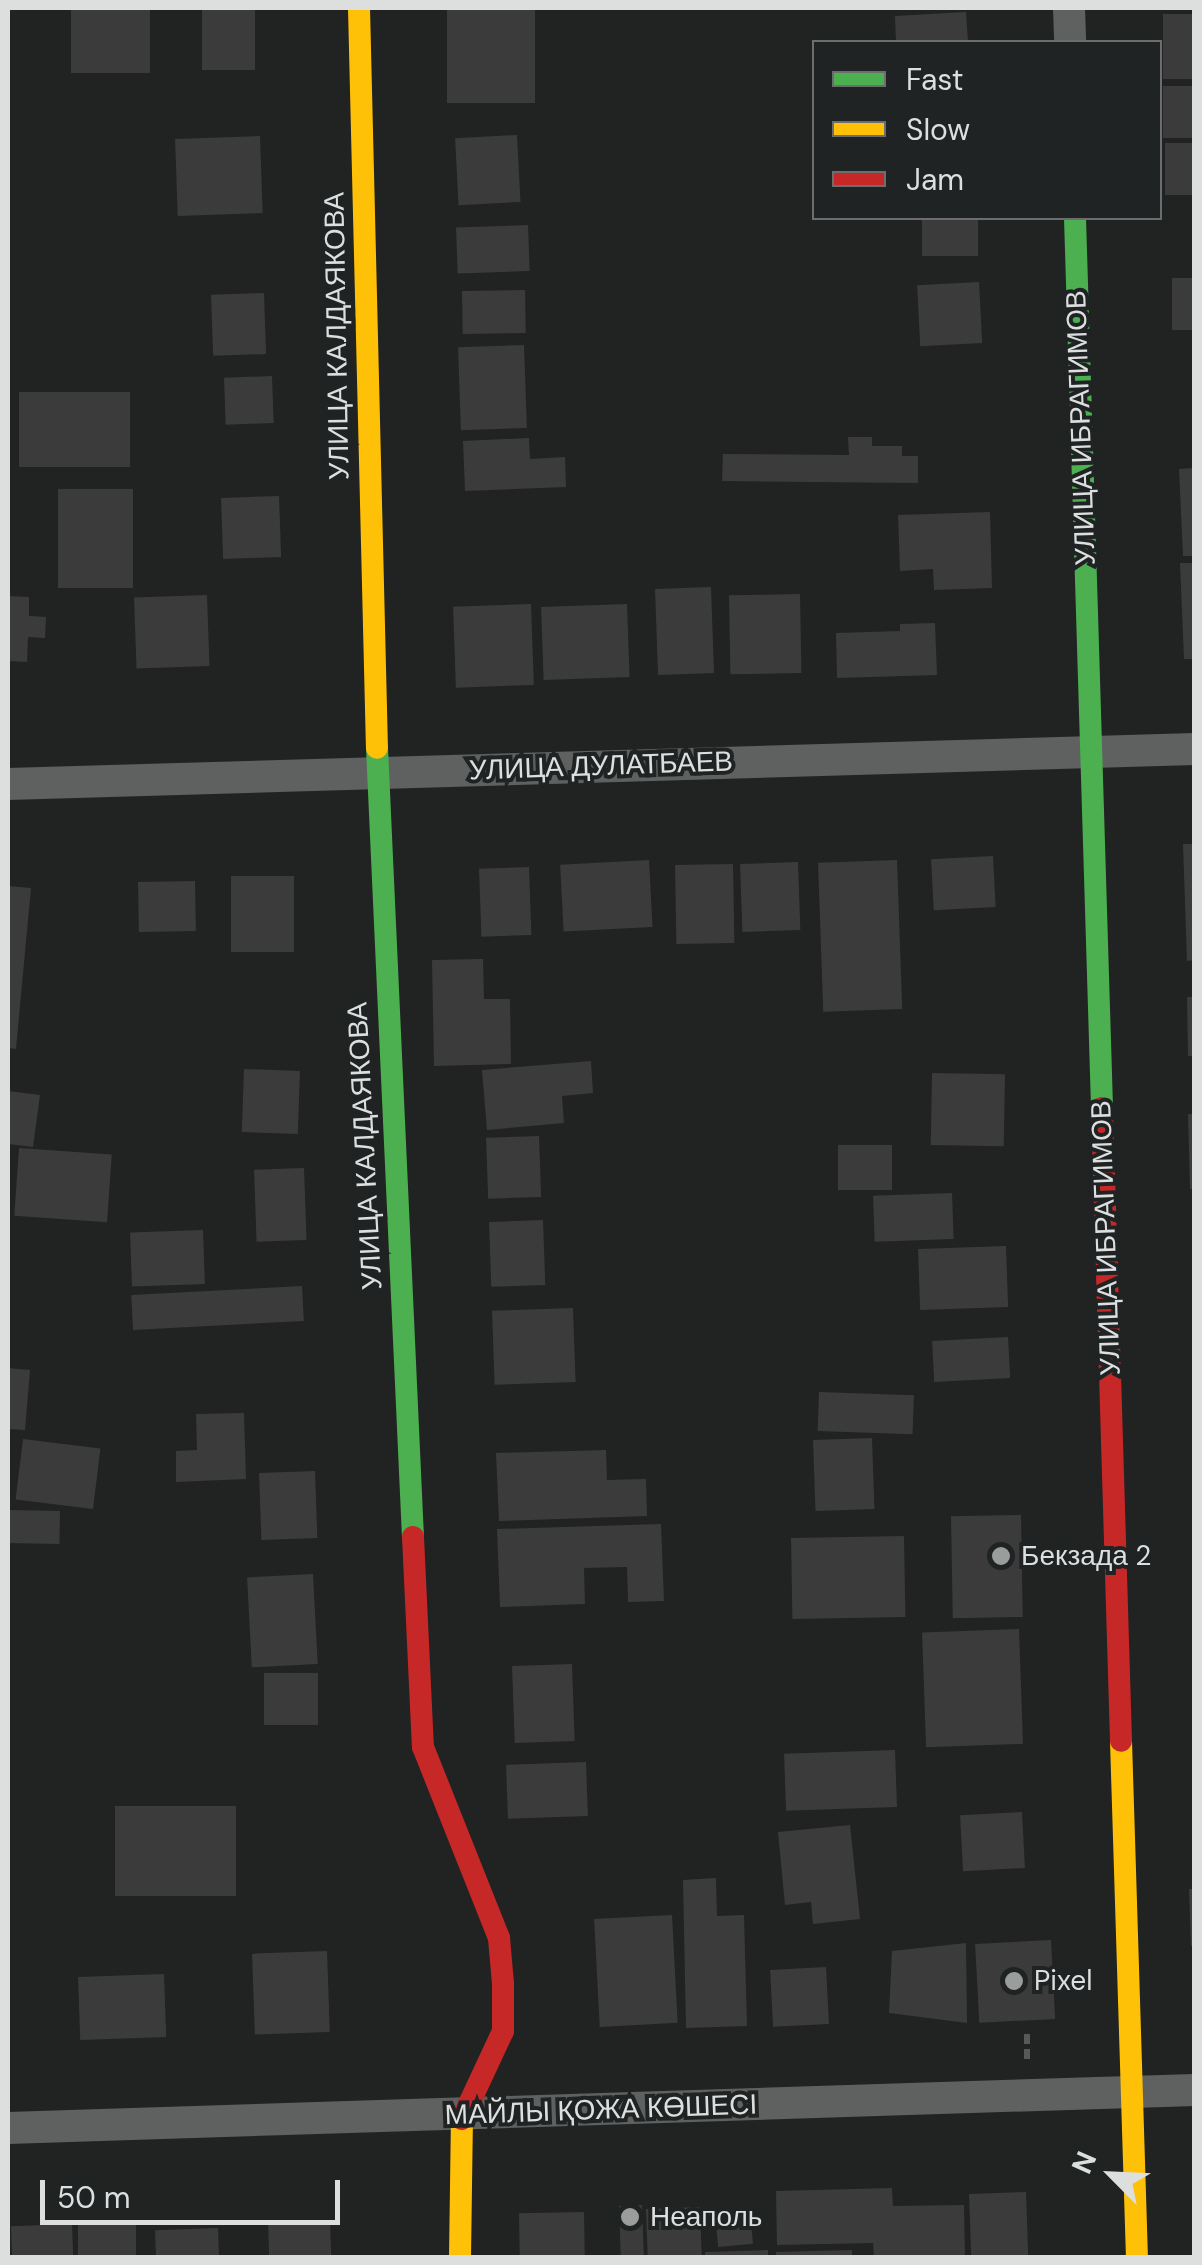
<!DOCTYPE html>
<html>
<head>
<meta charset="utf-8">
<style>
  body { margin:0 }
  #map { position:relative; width:1202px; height:2265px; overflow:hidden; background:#212222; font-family:"DM Sans",sans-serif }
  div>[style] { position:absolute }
  .building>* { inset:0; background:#3b3b3b; transform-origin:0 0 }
  .path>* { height:6px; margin-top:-3px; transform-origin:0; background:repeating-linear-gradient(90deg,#575858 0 10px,transparent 0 15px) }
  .street>* { height:32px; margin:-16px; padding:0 16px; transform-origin:16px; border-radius:16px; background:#5f6060 }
  .fast>* { height:22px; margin:-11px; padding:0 11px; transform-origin:11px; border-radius:11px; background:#4caf50 }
  .slow>* { height:22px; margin:-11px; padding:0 11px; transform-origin:11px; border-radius:11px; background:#ffc107 }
  .jam>* { height:22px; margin:-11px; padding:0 11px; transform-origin:11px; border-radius:11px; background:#c62828 }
  .dots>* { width:28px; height:28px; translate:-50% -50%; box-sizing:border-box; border:5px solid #202323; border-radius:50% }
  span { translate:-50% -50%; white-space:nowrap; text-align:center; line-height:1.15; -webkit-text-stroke:8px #202323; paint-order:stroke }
  .street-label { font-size:28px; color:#dddfdf }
  .poi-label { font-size:28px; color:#dddfdf }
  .left { translate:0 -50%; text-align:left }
  .frame { position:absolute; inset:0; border:10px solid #dddfdf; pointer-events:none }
  .legend { position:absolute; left:812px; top:40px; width:350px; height:180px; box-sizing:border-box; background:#202323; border:2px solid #6c6e6e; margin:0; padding:12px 18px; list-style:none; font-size:30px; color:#dddfdf }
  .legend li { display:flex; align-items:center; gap:20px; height:50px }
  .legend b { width:50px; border:2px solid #6c6e6e }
  .north { position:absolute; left:1062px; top:2125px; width:100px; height:100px; -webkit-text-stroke:8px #202323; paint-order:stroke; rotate:294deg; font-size:28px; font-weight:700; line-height:40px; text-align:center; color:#dddfdf }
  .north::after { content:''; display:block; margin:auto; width:35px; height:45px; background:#dddfdf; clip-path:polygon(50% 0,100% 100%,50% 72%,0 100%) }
  .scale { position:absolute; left:40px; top:2180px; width:300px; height:45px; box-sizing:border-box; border:5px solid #dddfdf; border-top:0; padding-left:12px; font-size:30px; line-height:35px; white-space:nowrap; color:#dddfdf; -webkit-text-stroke:8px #202323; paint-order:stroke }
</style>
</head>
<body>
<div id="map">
  <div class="building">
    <div style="left:71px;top:8px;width:79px;height:65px"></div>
    <div style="left:202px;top:8px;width:53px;height:62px"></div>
    <div style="left:447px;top:8px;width:88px;height:95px"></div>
    <div style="clip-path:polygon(966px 12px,968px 42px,896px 42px,895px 16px)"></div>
    <div style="left:1194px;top:14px;width:65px;height:31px;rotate:90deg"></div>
    <div style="left:1194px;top:86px;width:52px;height:31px;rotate:90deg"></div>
    <div style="left:517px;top:135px;width:67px;height:62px;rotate:87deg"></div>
    <div style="left:260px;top:136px;width:77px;height:85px;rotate:88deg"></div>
    <div style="left:1194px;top:143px;width:52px;height:29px;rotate:90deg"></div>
    <div style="left:922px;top:218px;width:56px;height:38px"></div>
    <div style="left:528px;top:225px;width:46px;height:72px;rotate:88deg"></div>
    <div style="left:1194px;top:278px;width:52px;height:22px;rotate:90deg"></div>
    <div style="left:979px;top:282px;width:61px;height:62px;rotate:87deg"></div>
    <div style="left:525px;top:290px;width:43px;height:63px;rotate:89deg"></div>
    <div style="left:264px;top:293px;width:61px;height:53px;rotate:88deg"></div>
    <div style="left:524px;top:345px;width:83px;height:66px;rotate:88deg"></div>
    <div style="left:272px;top:376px;width:47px;height:48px;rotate:88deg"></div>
    <div style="left:19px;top:392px;width:111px;height:75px"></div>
    <div style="clip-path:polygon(848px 437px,872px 437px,872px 446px,902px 446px,902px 456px,918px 456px,918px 483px,722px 481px,723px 454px,849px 455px)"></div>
    <div style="clip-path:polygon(529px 438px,530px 459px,565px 457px,566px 487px,465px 491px,463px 441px)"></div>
    <div style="clip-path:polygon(1194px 468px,1194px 556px,1183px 556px,1179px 469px)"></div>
    <div style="left:133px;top:489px;width:99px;height:75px;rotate:90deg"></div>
    <div style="left:279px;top:496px;width:61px;height:58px;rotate:88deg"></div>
    <div style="clip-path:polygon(990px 512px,992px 588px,934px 590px,933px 569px,900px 571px,898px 515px)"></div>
    <div style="clip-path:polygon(1180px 563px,1194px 563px,1194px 659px,1184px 659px)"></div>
    <div style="left:711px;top:587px;width:86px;height:56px;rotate:88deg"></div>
    <div style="left:800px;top:594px;width:79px;height:71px;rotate:89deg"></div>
    <div style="left:207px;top:595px;width:71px;height:73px;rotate:88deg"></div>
    <div style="clip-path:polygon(8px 596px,29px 597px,29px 616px,46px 617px,45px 638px,28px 637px,27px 662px,8px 661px)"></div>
    <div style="left:531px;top:604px;width:81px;height:78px;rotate:88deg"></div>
    <div style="left:627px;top:604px;width:73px;height:86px;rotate:88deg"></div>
    <div style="clip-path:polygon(935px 623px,937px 675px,837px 678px,836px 633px,900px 631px,900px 624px)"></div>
    <div style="clip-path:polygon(1183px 844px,1194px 844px,1194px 960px,1187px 961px)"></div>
    <div style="left:993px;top:856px;width:51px;height:62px;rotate:87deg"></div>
    <div style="left:649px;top:860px;width:67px;height:89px;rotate:87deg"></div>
    <div style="left:897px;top:860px;width:149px;height:79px;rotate:88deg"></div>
    <div style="left:798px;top:862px;width:68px;height:58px;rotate:88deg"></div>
    <div style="left:733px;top:864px;width:79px;height:58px;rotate:89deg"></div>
    <div style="left:529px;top:867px;width:68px;height:50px;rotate:88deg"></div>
    <div style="left:231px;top:876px;width:63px;height:76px"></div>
    <div style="left:195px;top:881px;width:50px;height:57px;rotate:89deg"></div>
    <div style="clip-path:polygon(8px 886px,31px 888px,16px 1049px,8px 1048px)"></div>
    <div style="clip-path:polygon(483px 959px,484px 999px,510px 999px,511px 1064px,434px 1066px,432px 960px)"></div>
    <div style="clip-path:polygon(1187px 997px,1194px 997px,1194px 1056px,1188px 1056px)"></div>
    <div style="clip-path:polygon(591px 1061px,593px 1093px,562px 1096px,564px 1123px,487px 1130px,482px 1070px)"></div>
    <div style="left:244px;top:1069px;width:56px;height:63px;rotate:2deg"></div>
    <div style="left:932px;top:1073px;width:73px;height:72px;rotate:1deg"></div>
    <div style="clip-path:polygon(8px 1091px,40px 1095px,33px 1147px,8px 1144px)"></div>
    <div style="clip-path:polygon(1188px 1114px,1194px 1114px,1194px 1189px,1190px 1189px)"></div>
    <div style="left:539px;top:1136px;width:61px;height:53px;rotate:88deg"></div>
    <div style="left:892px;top:1145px;width:45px;height:54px;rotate:90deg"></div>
    <div style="left:19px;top:1148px;width:93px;height:68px;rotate:4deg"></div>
    <div style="left:304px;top:1168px;width:72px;height:50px;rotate:88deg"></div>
    <div style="left:952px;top:1193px;width:46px;height:79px;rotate:88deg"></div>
    <div style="left:543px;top:1220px;width:65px;height:54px;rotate:88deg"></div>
    <div style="left:203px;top:1230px;width:54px;height:73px;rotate:88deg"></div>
    <div style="left:1006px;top:1246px;width:61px;height:88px;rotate:88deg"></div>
    <div style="left:302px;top:1286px;width:35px;height:171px;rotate:87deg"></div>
    <div style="left:573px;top:1308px;width:74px;height:81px;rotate:88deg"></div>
    <div style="left:1008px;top:1337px;width:41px;height:76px;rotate:87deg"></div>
    <div style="clip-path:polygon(8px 1368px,30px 1370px,25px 1430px,8px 1429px)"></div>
    <div style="left:819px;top:1392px;width:95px;height:39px;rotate:2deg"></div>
    <div style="clip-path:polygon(244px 1413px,246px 1479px,176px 1482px,176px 1451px,197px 1450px,196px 1414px)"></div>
    <div style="left:872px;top:1438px;width:71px;height:59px;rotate:88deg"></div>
    <div style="left:23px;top:1439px;width:78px;height:61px;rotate:7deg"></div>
    <div style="clip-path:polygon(606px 1450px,607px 1480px,646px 1479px,647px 1516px,499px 1521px,496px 1453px)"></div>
    <div style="left:315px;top:1471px;width:67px;height:56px;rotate:88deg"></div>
    <div style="left:8px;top:1510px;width:52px;height:33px;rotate:1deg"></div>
    <div style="left:1021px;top:1515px;width:102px;height:70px;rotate:89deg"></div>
    <div style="clip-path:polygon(661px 1524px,664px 1601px,628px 1602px,627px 1567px,584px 1568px,585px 1604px,500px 1607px,497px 1529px)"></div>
    <div style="left:904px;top:1536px;width:81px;height:113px;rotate:89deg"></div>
    <div style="left:313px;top:1574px;width:90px;height:66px;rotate:87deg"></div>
    <div style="left:1019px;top:1629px;width:115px;height:97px;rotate:88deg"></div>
    <div style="left:572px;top:1664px;width:77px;height:60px;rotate:88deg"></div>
    <div style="left:264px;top:1673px;width:54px;height:52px"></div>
    <div style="left:895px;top:1750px;width:57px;height:111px;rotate:88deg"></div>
    <div style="left:586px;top:1762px;width:54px;height:80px;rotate:88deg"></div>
    <div style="left:115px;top:1806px;width:121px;height:90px"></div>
    <div style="left:1022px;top:1812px;width:56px;height:62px;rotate:87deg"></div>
    <div style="clip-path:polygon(850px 1825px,860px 1919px,813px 1924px,811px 1902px,785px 1905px,778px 1832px)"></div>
    <div style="clip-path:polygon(716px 1878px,717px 1916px,744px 1915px,747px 2026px,686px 2028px,683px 1880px)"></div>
    <div style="clip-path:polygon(1189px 1889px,1194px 1889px,1194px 1946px,1191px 1946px)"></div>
    <div style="left:672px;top:1915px;width:108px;height:78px;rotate:87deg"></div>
    <div style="left:1051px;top:1940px;width:79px;height:76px;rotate:87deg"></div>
    <div style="clip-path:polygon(966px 1943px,967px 2023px,889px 2013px,892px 1951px)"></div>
    <div style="left:327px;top:1951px;width:81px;height:75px;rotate:88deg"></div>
    <div style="left:826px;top:1967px;width:57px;height:56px;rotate:87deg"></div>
    <div style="left:164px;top:1974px;width:63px;height:86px;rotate:88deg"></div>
    <div style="clip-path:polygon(892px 2188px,893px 2206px,964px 2205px,965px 2258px,874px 2258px,873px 2243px,777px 2245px,776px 2191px)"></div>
    <div style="left:1026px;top:2192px;width:66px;height:57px;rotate:88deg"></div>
    <div style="left:642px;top:2205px;width:53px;height:23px;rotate:88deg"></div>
    <div style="left:700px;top:2207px;width:51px;height:54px;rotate:88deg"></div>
    <div style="left:750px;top:2210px;width:34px;height:35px;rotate:85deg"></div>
    <div style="left:584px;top:2212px;width:46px;height:65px;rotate:89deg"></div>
    <div style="left:330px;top:2221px;width:37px;height:62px;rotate:88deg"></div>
    <div style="left:72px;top:2224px;width:34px;height:61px;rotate:88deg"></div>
    <div style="left:136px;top:2224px;width:34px;height:58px;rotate:90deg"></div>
    <div style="left:218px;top:2228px;width:30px;height:63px;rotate:88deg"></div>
    <div style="clip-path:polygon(768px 2250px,768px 2258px,705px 2258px,705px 2252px)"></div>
    <div style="clip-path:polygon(852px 2250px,852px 2258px,776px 2258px,776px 2252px)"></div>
  </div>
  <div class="path">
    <div style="left:1027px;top:2034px;width:29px;rotate:90deg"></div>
  </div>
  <div class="street">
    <div style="left:1069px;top:8px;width:34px;rotate:88deg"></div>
    <div style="left:8px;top:784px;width:1187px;rotate:-1.69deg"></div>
    <div style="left:8px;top:2128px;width:1187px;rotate:-1.84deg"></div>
  </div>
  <div class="fast">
    <div style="left:1075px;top:218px;width:890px;rotate:88.26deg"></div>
    <div style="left:377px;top:748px;width:790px;rotate:87.39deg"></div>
  </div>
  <div class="slow">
    <div style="left:359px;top:8px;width:740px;rotate:88.61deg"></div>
    <div style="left:1121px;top:1741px;width:517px;rotate:88.23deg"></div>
    <div style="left:460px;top:2258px;width:139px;rotate:-89.2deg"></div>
  </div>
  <div class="jam">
    <div style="left:1102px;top:1108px;width:633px;rotate:88.28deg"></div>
    <div style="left:413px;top:1537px;width:210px;rotate:87.3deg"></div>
    <div style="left:423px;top:1747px;width:206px;rotate:68.3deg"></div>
    <div style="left:499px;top:1938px;width:46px;rotate:85deg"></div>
    <div style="left:503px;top:1984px;width:47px;rotate:90deg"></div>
    <div style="left:503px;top:2031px;width:97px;rotate:115deg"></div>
  </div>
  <div class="dots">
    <div style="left:1001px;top:1556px;background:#9b9d9d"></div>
    <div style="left:1014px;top:1981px;background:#9b9d9d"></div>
    <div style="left:630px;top:2217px;background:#9b9d9d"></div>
  </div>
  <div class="street-label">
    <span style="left:337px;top:336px;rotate:-91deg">УЛИЦА КАЛДАЯКОВА</span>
    <span style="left:1081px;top:428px;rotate:-92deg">УЛИЦА ИБРАГИМОВ</span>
    <span style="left:601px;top:766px;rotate:-2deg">УЛИЦА ДУЛАТБАЕВ</span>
    <span style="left:365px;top:1146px;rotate:-93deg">УЛИЦА КАЛДАЯКОВА</span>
    <span style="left:1106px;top:1238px;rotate:-92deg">УЛИЦА ИБРАГИМОВ</span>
    <span style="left:601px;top:2110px;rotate:-2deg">МАЙЛЫ ҚОЖА КӨШЕСІ</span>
  </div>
  <div class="poi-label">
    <span class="left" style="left:1021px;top:1556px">Бекзада 2</span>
    <span class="left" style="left:1034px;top:1981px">Pixel</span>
    <span class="left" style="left:650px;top:2217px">Неаполь</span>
  </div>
  <div class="frame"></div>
  <ul class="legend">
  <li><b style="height:12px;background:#4caf50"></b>Fast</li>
  <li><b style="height:12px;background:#ffc107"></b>Slow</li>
  <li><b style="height:12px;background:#c62828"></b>Jam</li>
  </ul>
  <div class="north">N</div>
  <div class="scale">50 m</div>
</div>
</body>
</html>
